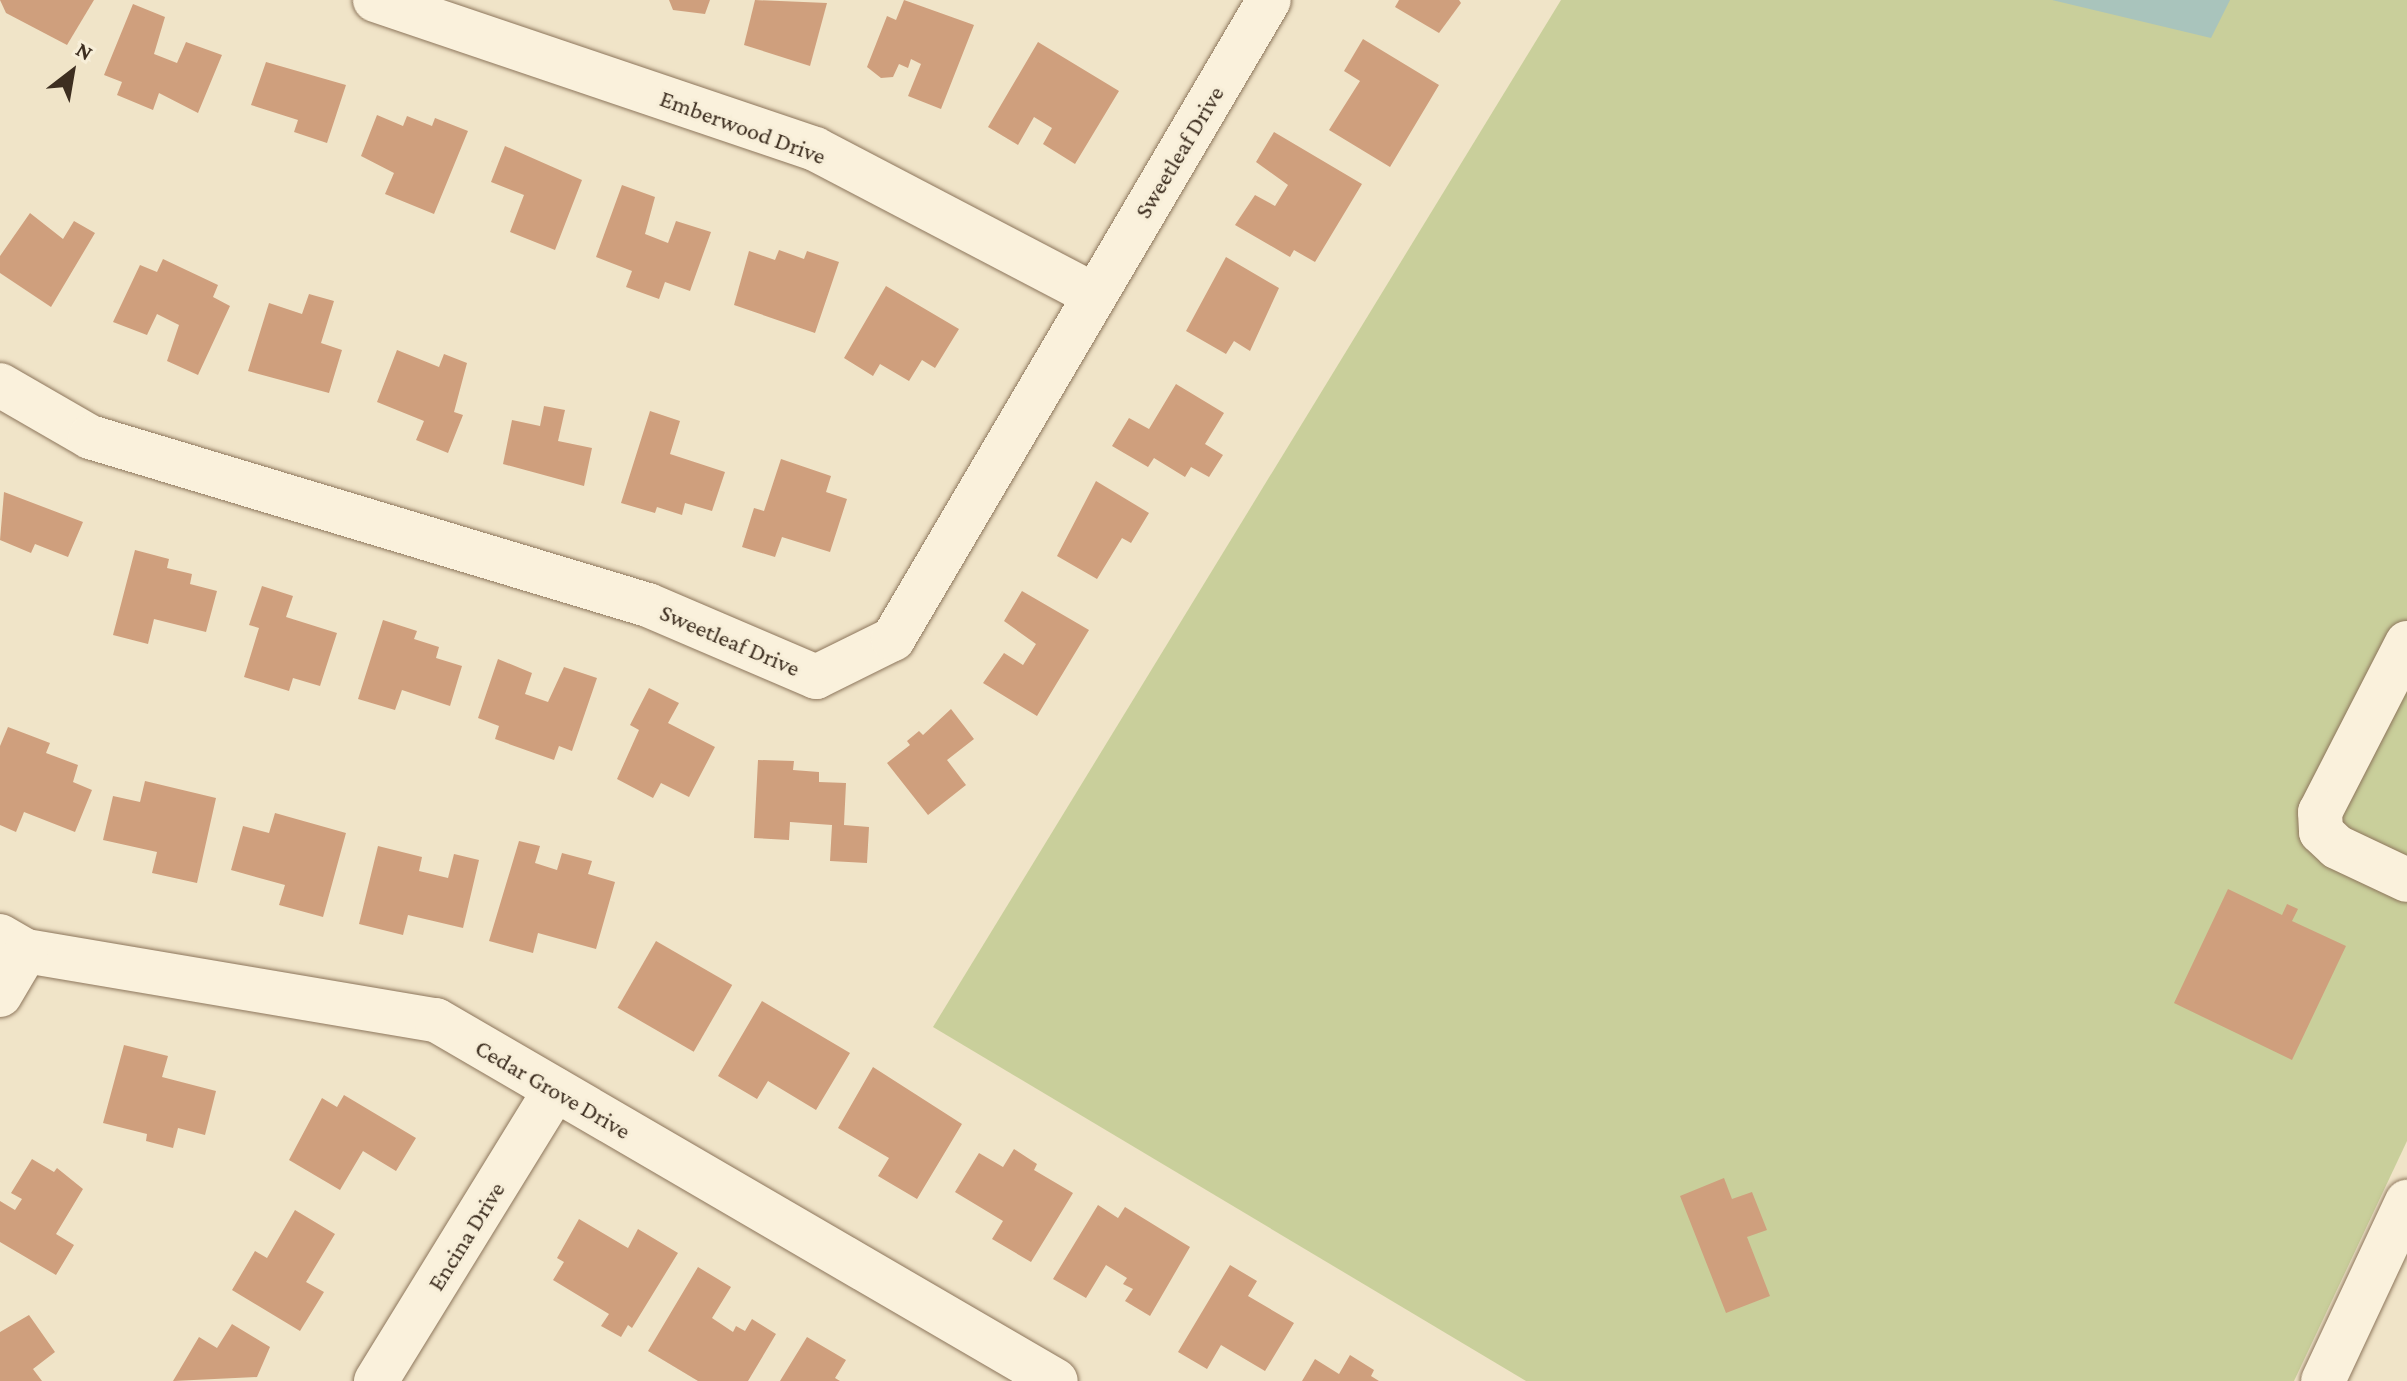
<!DOCTYPE html>
<html>
<head>
<meta charset="utf-8">
<style>
  body { margin:0 }
  #map { position:relative; width:2407px; height:1381px; overflow:hidden; background:#f0e4c8; font-family:"Crimson Pro",serif }
  div>[style] { position:absolute }
  .green>* { inset:0; background:#c9cf9b }
  .water>* { inset:0; background:#a9c4bc }
  .building>* { inset:0; background:#cf9f7d; transform-origin:0 0 }
  .roads { filter:drop-shadow(0 0 2px #8d765c) drop-shadow(0 0 2px #8d765c) }
  .minor>* { height:44px; margin:-22px; padding:0 22px; transform-origin:22px; border-radius:22px; background:#faf1dc }
  span { translate:-50% -50%; white-space:nowrap; text-align:center; line-height:1.15; -webkit-text-stroke:6px #f7eed8; paint-order:stroke }
  .street-label { font-size:24px; color:#3d2e20 }
  .north { position:absolute; left:32px; top:32px; width:80px; height:80px; -webkit-text-stroke:6px #f7eed8; paint-order:stroke; rotate:31deg; font-size:22px; font-weight:700; line-height:32px; text-align:center; color:#3d2e20 }
  .north::after { content:''; display:block; margin:auto; width:28px; height:36px; background:#3d2e20; clip-path:polygon(50% 0,100% 100%,50% 72%,0 100%) }
</style>
</head>
<body>
<div id="map">
  <div class="green">
    <div style="clip-path:polygon(1561px 0,2407px 0,2407px 1141px,2294px 1381px,1526px 1381px,933px 1027px)"></div>
  </div>
  <div class="water">
    <div style="clip-path:polygon(2052px 0,2230px 0,2211px 38px)"></div>
  </div>
  <div class="building">
    <div style="clip-path:polygon(0 0,94px 0,67px 45px,6px 13px)"></div>
    <div style="clip-path:polygon(669px 0,710px 0,705px 14px,673px 10px)"></div>
    <div style="clip-path:polygon(755px 0,827px 3px,810px 66px,744px 45px)"></div>
    <div style="clip-path:polygon(904px 0,974px 25px,941px 109px,908px 96px,921px 64px,911px 59px,908px 68px,899px 64px,893px 77px,881px 78px,867px 67px,887px 16px,896px 20px)"></div>
    <div style="clip-path:polygon(1399px 0,1459px 0,1461px 3px,1439px 33px,1395px 7px)"></div>
    <div style="clip-path:polygon(133px 4px,165px 17px,154px 54px,177px 63px,186px 42px,222px 55px,198px 113px,159px 93px,153px 110px,117px 95px,122px 82px,104px 75px)"></div>
    <div style="clip-path:polygon(1363px 39px,1439px 85px,1390px 167px,1329px 130px,1360px 81px,1344px 71px)"></div>
    <div style="clip-path:polygon(1038px 42px,1119px 91px,1075px 164px,1043px 144px,1052px 128px,1034px 117px,1018px 145px,988px 127px)"></div>
    <div style="clip-path:polygon(266px 62px,346px 85px,327px 143px,294px 132px,298px 120px,251px 105px)"></div>
    <div style="clip-path:polygon(377px 115px,403px 126px,407px 116px,432px 126px,435px 118px,468px 131px,434px 214px,385px 194px,394px 173px,361px 156px)"></div>
    <div style="clip-path:polygon(1274px 132px,1362px 184px,1315px 262px,1294px 250px,1290px 257px,1235px 225px,1255px 195px,1275px 206px,1288px 185px,1256px 162px)"></div>
    <div style="clip-path:polygon(505px 146px,582px 180px,555px 250px,510px 232px,524px 195px,491px 182px)"></div>
    <div style="clip-path:polygon(622px 185px,655px 197px,645px 234px,668px 243px,676px 221px,711px 232px,690px 291px,665px 282px,659px 299px,626px 287px,632px 271px,596px 257px)"></div>
    <div style="clip-path:polygon(30px 213px,63px 239px,74px 221px,95px 233px,51px 307px,0 273px,0 256px)"></div>
    <div style="clip-path:polygon(779px 250px,804px 259px,807px 251px,839px 262px,815px 333px,734px 305px,749px 251px,775px 260px)"></div>
    <div style="clip-path:polygon(1226px 257px,1279px 288px,1250px 351px,1234px 341px,1226px 354px,1186px 331px)"></div>
    <div style="clip-path:polygon(163px 259px,218px 285px,213px 297px,230px 306px,198px 375px,167px 361px,179px 325px,157px 314px,147px 335px,113px 322px,140px 265px,157px 272px)"></div>
    <div style="clip-path:polygon(886px 286px,959px 329px,935px 368px,922px 360px,909px 381px,880px 364px,873px 376px,844px 358px)"></div>
    <div style="clip-path:polygon(309px 294px,334px 301px,321px 343px,342px 350px,329px 393px,248px 371px,269px 303px,302px 314px)"></div>
    <div style="clip-path:polygon(397px 350px,439px 367px,444px 354px,467px 363px,454px 412px,463px 415px,448px 453px,416px 440px,424px 421px,377px 402px)"></div>
    <div style="clip-path:polygon(1176px 384px,1224px 413px,1205px 444px,1223px 455px,1209px 477px,1191px 467px,1185px 477px,1154px 458px,1148px 467px,1112px 446px,1129px 418px,1149px 429px)"></div>
    <div style="clip-path:polygon(544px 406px,565px 410px,558px 441px,592px 448px,584px 486px,503px 464px,512px 420px,540px 426px)"></div>
    <div style="clip-path:polygon(650px 411px,680px 421px,670px 454px,725px 472px,712px 511px,685px 503px,682px 515px,657px 507px,655px 513px,621px 503px)"></div>
    <div style="clip-path:polygon(781px 459px,831px 476px,826px 492px,847px 499px,830px 552px,782px 537px,775px 557px,742px 547px,754px 508px,764px 511px)"></div>
    <div style="clip-path:polygon(1096px 481px,1149px 513px,1131px 543px,1122px 538px,1097px 579px,1057px 556px)"></div>
    <div style="clip-path:polygon(4px 492px,83px 522px,68px 557px,35px 544px,31px 553px,0 540px)"></div>
    <div style="clip-path:polygon(135px 550px,169px 559px,167px 568px,192px 574px,190px 584px,217px 591px,206px 632px,154px 619px,148px 644px,113px 635px)"></div>
    <div style="clip-path:polygon(262px 586px,293px 596px,286px 617px,337px 633px,320px 686px,293px 678px,289px 691px,244px 677px,259px 628px,249px 625px)"></div>
    <div style="clip-path:polygon(1022px 591px,1089px 630px,1037px 716px,983px 683px,1004px 653px,1023px 665px,1036px 644px,1004px 621px)"></div>
    <div style="clip-path:polygon(383px 620px,417px 631px,414px 639px,439px 647px,436px 658px,462px 666px,450px 706px,402px 690px,395px 710px,358px 699px)"></div>
    <div style="clip-path:polygon(498px 659px,532px 673px,525px 694px,548px 702px,564px 667px,597px 678px,572px 751px,559px 746px,554px 760px,495px 739px,499px 726px,478px 718px)"></div>
    <div style="clip-path:polygon(649px 688px,679px 703px,668px 723px,715px 747px,689px 797px,661px 783px,653px 798px,617px 779px,639px 730px,630px 725px)"></div>
    <div style="clip-path:polygon(951px 709px,974px 739px,947px 760px,966px 785px,928px 815px,887px 763px,910px 745px,907px 741px,919px 731px,923px 735px)"></div>
    <div style="clip-path:polygon(8px 727px,50px 743px,46px 753px,78px 765px,73px 782px,92px 790px,75px 832px,24px 812px,16px 832px,0 825px,0 746px)"></div>
    <div style="clip-path:polygon(758px 760px,794px 761px,793px 770px,819px 772px,819px 782px,846px 783px,844px 825px,869px 827px,867px 863px,830px 861px,832px 825px,790px 822px,789px 840px,754px 838px)"></div>
    <div style="clip-path:polygon(145px 781px,216px 798px,197px 883px,152px 873px,157px 852px,103px 840px,113px 796px,140px 802px)"></div>
    <div style="clip-path:polygon(275px 813px,346px 833px,323px 917px,279px 905px,285px 885px,231px 870px,243px 826px,269px 833px)"></div>
    <div style="clip-path:polygon(519px 841px,540px 846px,535px 863px,557px 870px,562px 853px,592px 861px,588px 874px,615px 882px,596px 949px,538px 933px,533px 953px,489px 941px)"></div>
    <div style="clip-path:polygon(378px 846px,422px 857px,419px 871px,448px 878px,454px 854px,479px 860px,463px 928px,408px 915px,403px 935px,359px 924px)"></div>
    <div style="clip-path:polygon(2228px 889px,2282px 915px,2287px 904px,2298px 909px,2292px 921px,2346px 946px,2292px 1060px,2174px 1003px)"></div>
    <div style="left:656px;top:941px;width:88px;height:77px;rotate:30deg"></div>
    <div style="clip-path:polygon(762px 1001px,850px 1053px,816px 1110px,768px 1081px,757px 1099px,718px 1076px)"></div>
    <div style="clip-path:polygon(124px 1045px,168px 1056px,162px 1077px,216px 1091px,205px 1135px,178px 1128px,173px 1148px,146px 1141px,147px 1134px,103px 1123px)"></div>
    <div style="clip-path:polygon(873px 1067px,962px 1124px,917px 1199px,878px 1176px,889px 1158px,838px 1128px)"></div>
    <div style="clip-path:polygon(344px 1095px,416px 1138px,396px 1171px,363px 1151px,340px 1190px,289px 1160px,322px 1098px,337px 1107px)"></div>
    <div style="clip-path:polygon(1014px 1149px,1037px 1164px,1034px 1170px,1073px 1193px,1031px 1262px,992px 1239px,1003px 1221px,955px 1192px,979px 1153px,1003px 1167px)"></div>
    <div style="clip-path:polygon(32px 1159px,54px 1172px,57px 1168px,83px 1189px,56px 1234px,74px 1245px,56px 1275px,0 1242px,0 1201px,15px 1210px,22px 1199px,11px 1193px)"></div>
    <div style="clip-path:polygon(1724px 1178px,1732px 1199px,1752px 1192px,1767px 1230px,1747px 1237px,1770px 1296px,1726px 1313px,1680px 1196px)"></div>
    <div style="clip-path:polygon(1098px 1205px,1118px 1218px,1125px 1207px,1190px 1247px,1150px 1316px,1125px 1301px,1133px 1289px,1123px 1284px,1127px 1278px,1106px 1265px,1086px 1298px,1053px 1279px)"></div>
    <div style="clip-path:polygon(295px 1210px,335px 1234px,306px 1282px,324px 1292px,300px 1331px,232px 1290px,255px 1251px,267px 1258px)"></div>
    <div style="clip-path:polygon(579px 1219px,628px 1248px,638px 1229px,678px 1253px,632px 1328px,628px 1325px,621px 1337px,601px 1326px,609px 1314px,553px 1280px,564px 1262px,557px 1258px)"></div>
    <div style="clip-path:polygon(1230px 1265px,1257px 1281px,1248px 1296px,1294px 1323px,1265px 1371px,1221px 1345px,1207px 1369px,1178px 1352px)"></div>
    <div style="clip-path:polygon(698px 1267px,731px 1287px,712px 1318px,733px 1332px,736px 1326px,745px 1331px,752px 1319px,776px 1334px,748px 1381px,698px 1381px,648px 1351px)"></div>
    <div style="clip-path:polygon(29px 1315px,55px 1352px,33px 1369px,42px 1381px,0 1381px,0 1332px)"></div>
    <div style="clip-path:polygon(232px 1324px,270px 1347px,257px 1377px,173px 1381px,199px 1337px,217px 1348px)"></div>
    <div style="clip-path:polygon(807px 1337px,846px 1360px,835px 1378px,840px 1381px,780px 1381px)"></div>
    <div style="clip-path:polygon(1350px 1355px,1374px 1370px,1371px 1376px,1379px 1381px,1302px 1381px,1315px 1359px,1339px 1374px)"></div>
  </div>
  <div class="roads">
    <div class="minor">
      <div style="left:375px;top:0;width:465px;rotate:18.7deg"></div>
      <div style="left:815px;top:149px;width:315px;rotate:27.6deg"></div>
      <div style="left:0;top:385px;width:104px;rotate:30deg"></div>
      <div style="left:90px;top:437px;width:583px;rotate:16.76deg"></div>
      <div style="left:648px;top:605px;width:183px;rotate:23.2deg"></div>
      <div style="left:816px;top:677px;width:86px;rotate:-26.3deg"></div>
      <div style="left:893px;top:639px;width:741px;rotate:-59.53deg"></div>
      <div style="left:2407px;top:643px;width:190px;rotate:117.2deg"></div>
      <div style="left:2320px;top:812px;width:20px;rotate:87deg"></div>
      <div style="left:2321px;top:832px;width:22px;rotate:43deg"></div>
      <div style="left:2337px;top:847px;width:77px;rotate:25.2deg"></div>
      <div style="left:0;top:936px;width:30px;rotate:30deg"></div>
      <div style="left:26px;top:951px;width:416px;rotate:9.6deg"></div>
      <div style="left:436px;top:1020px;width:717px;rotate:30.21deg"></div>
      <div style="left:0;top:995px;width:51px;rotate:-59.4deg"></div>
      <div style="left:376px;top:1381px;width:342px;rotate:-58.4deg"></div>
      <div style="left:2323px;top:1381px;width:198px;rotate:-64.9deg"></div>
    </div>
  </div>
  <div class="street-label">
    <span style="left:743px;top:127px;rotate:20deg">Emberwood Drive</span>
    <span style="left:1179px;top:152px;rotate:-59deg">Sweetleaf Drive</span>
    <span style="left:730px;top:640px;rotate:23deg">Sweetleaf Drive</span>
    <span style="left:553px;top:1089px;rotate:30deg">Cedar Grove Drive</span>
    <span style="left:466px;top:1236px;rotate:-58deg">Encina Drive</span>
  </div>
  <div class="north">N</div>
</div>
</body>
</html>
